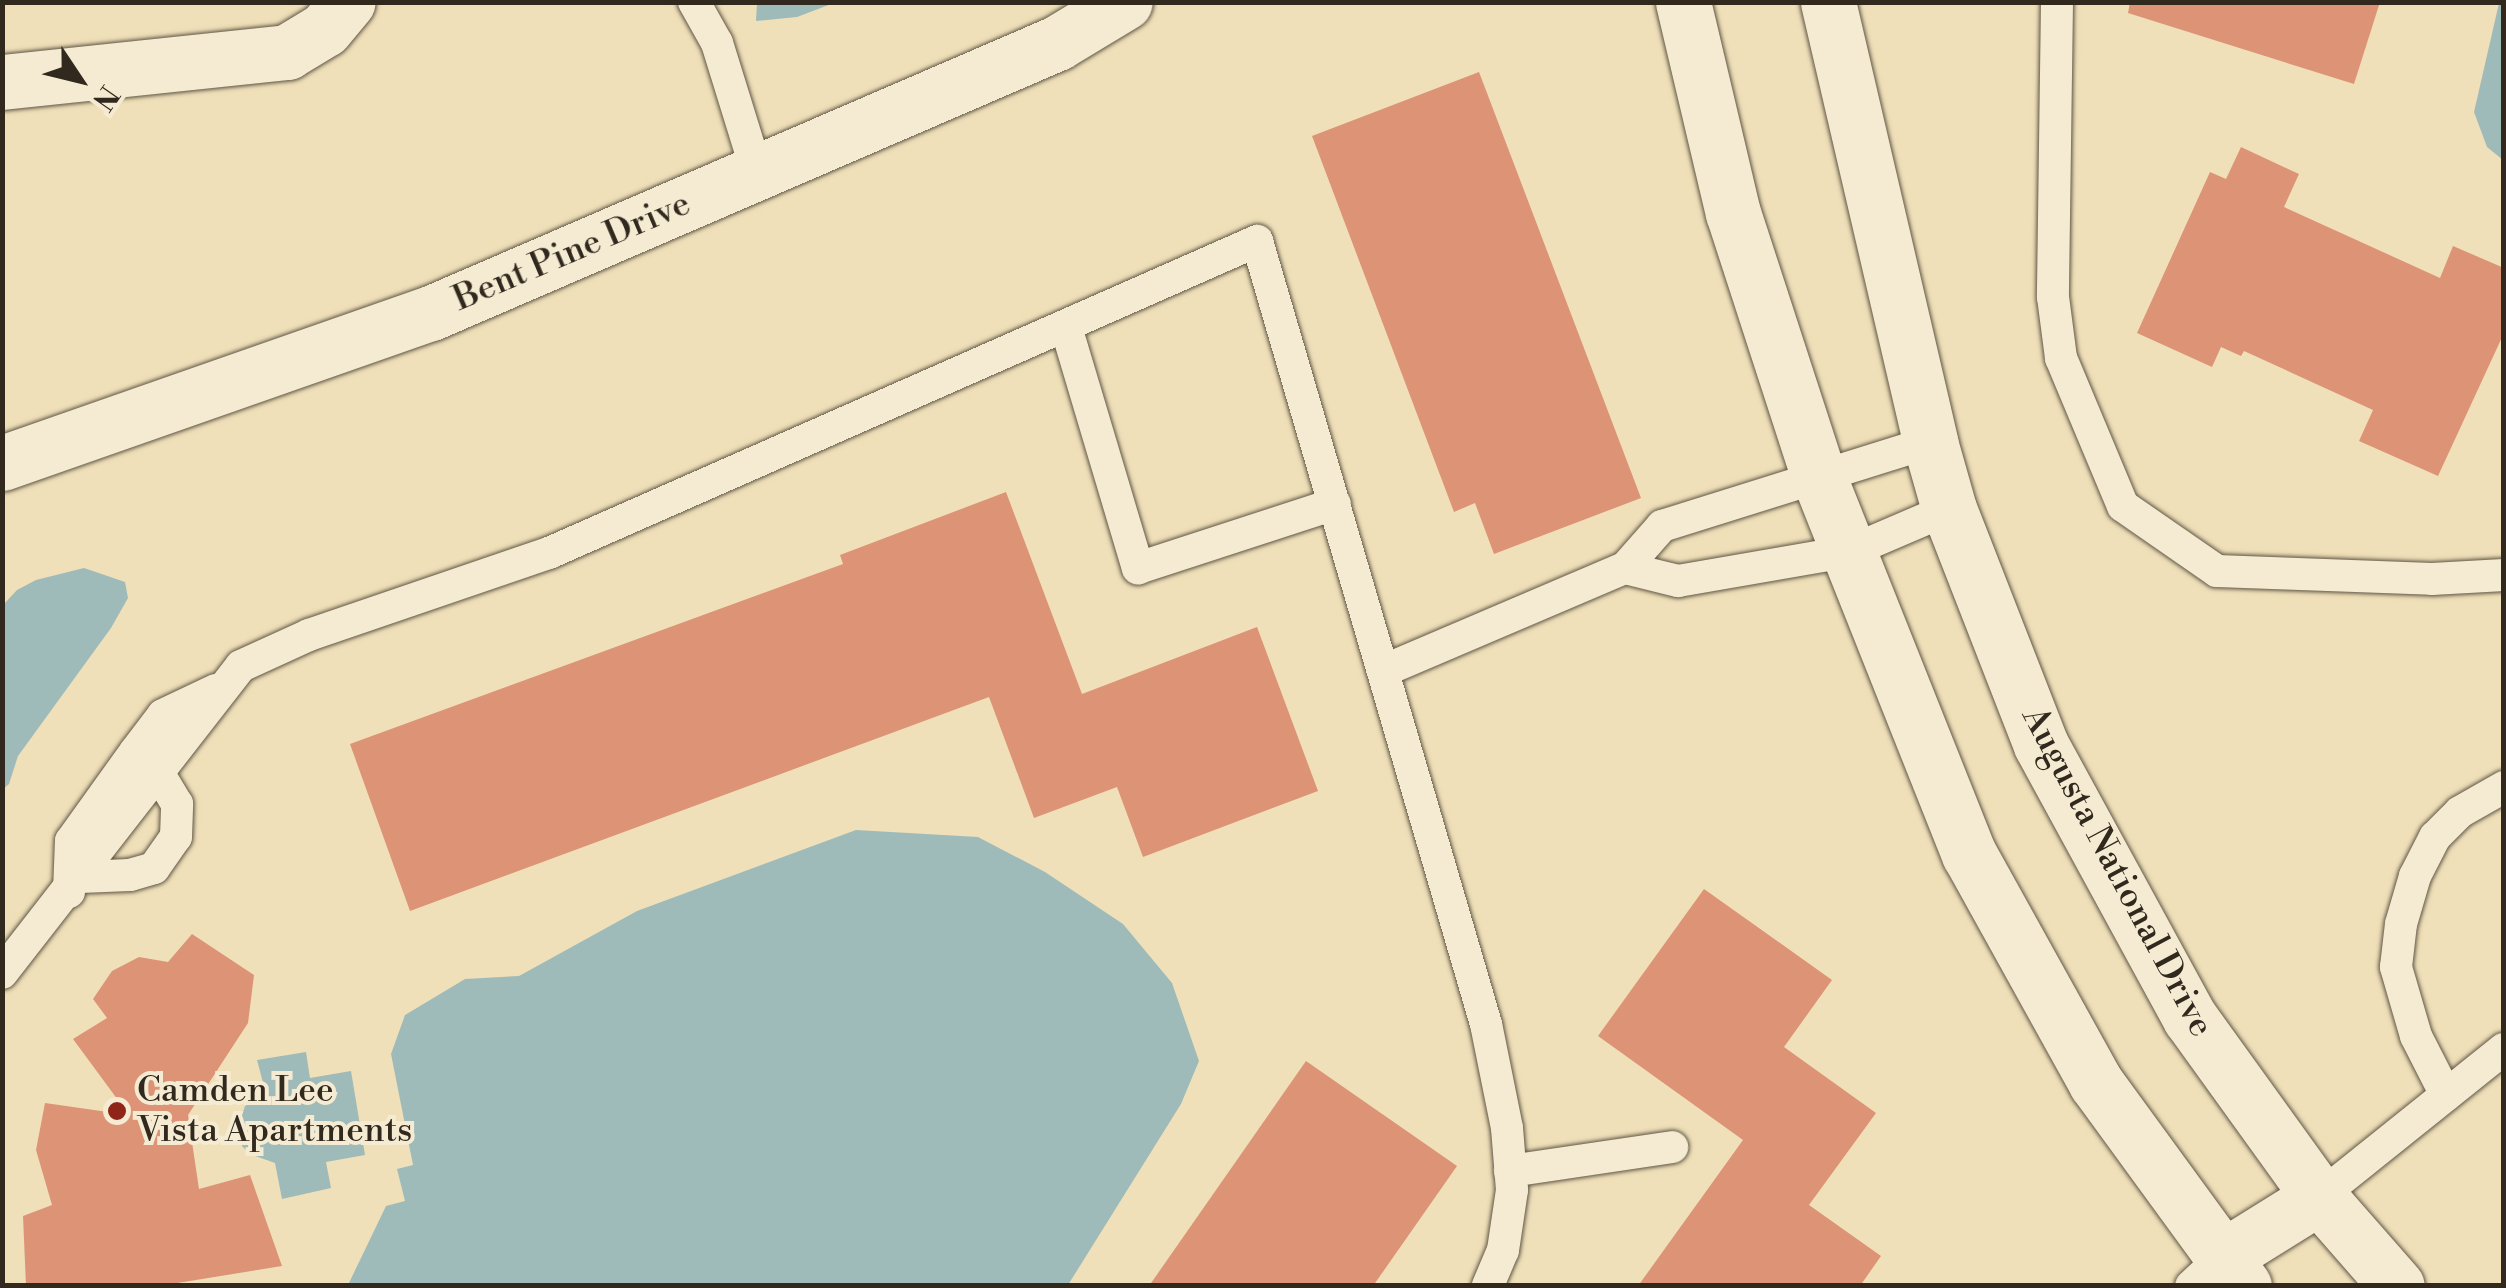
<!DOCTYPE html>
<html>
<head>
<meta charset="utf-8">
<style>
  body { margin:0 }
  #map { position:relative; width:2506px; height:1288px; overflow:hidden; background:#efe0b9; font-family:"Libre Bodoni",serif }
  div>[style] { position:absolute }
  .water>* { inset:0; background:#9ebbb9 }
  .building>* { inset:0; background:#dd9376 }
  .roads { filter:drop-shadow(0 0 2px #605645) drop-shadow(0 0 2px #605645) }
  .lane>* { height:32px; margin:-16px; padding:0 16px; transform-origin:16px; border-radius:16px; background:#f5ebd2 }
  .street>* { height:55px; margin:-27.5px; padding:0 27.5px; transform-origin:27.5px; border-radius:27.5px; background:#f5ebd2 }
  .secondary>* { height:55px; margin:-27.5px; padding:0 27.5px; transform-origin:27.5px; border-radius:27.5px; background:#f5ebd2 }
  .dots>* { width:28px; height:28px; translate:-50% -50%; box-sizing:border-box; border:5px solid #f5ebd2; border-radius:50% }
  span { translate:-50% -50%; white-space:nowrap; text-align:center; line-height:1.15; -webkit-text-stroke:8px #f5ebd2; paint-order:stroke }
  .street-label { font-size:35px; color:#31281e }
  .poi-label { font-size:35px; color:#31281e }
  .left { translate:0 -50%; text-align:left }
  .frame { position:absolute; inset:0; border:5px solid #31281e; pointer-events:none }
  .north { position:absolute; left:30px; top:30px; width:100px; height:100px; -webkit-text-stroke:8px #f5ebd2; paint-order:stroke; rotate:125deg; font-size:28px; font-weight:700; line-height:40px; text-align:center; color:#31281e }
  .north::after { content:''; display:block; margin:auto; width:35px; height:45px; background:#31281e; clip-path:polygon(50% 0,100% 100%,50% 72%,0 100%) }
</style>
</head>
<body>
<div id="map">
  <div class="water">
    <div style="clip-path:polygon(757px 3px,757px 2px,834px 3px,797px 17px,756px 21px)"></div>
    <div style="clip-path:polygon(2499px 3px,2504px 3px,2503px 160px,2487px 147px,2474px 112px)"></div>
    <div style="clip-path:polygon(84px 568px,125px 582px,128px 598px,111px 628px,18px 756px,9px 784px,3px 789px,3px 605px,17px 590px,36px 580px)"></div>
    <div style="clip-path:polygon(856px 830px,978px 837px,1045px 872px,1123px 924px,1172px 983px,1199px 1061px,1181px 1104px,1068px 1285px,348px 1285px,386px 1206px,405px 1201px,397px 1169px,413px 1165px,391px 1054px,405px 1015px,465px 979px,519px 976px,637px 911px)"></div>
    <div style="clip-path:polygon(306px 1052px,310px 1078px,351px 1071px,365px 1155px,326px 1162px,331px 1188px,282px 1199px,275px 1163px,250px 1154px,242px 1146px,241px 1118px,245px 1106px,266px 1094px,257px 1060px)"></div>
  </div>
  <div class="building">
    <div style="clip-path:polygon(2130px 2px,2380px 2px,2354px 84px,2128px 13px)"></div>
    <div style="clip-path:polygon(1479px 72px,1641px 498px,1494px 554px,1475px 503px,1454px 512px,1312px 136px)"></div>
    <div style="clip-path:polygon(2241px 147px,2299px 174px,2284px 207px,2440px 278px,2453px 246px,2504px 268px,2504px 333px,2438px 476px,2359px 441px,2373px 410px,2244px 351px,2241px 356px,2221px 347px,2212px 367px,2137px 333px,2210px 172px,2226px 179px)"></div>
    <div style="clip-path:polygon(1006px 492px,1082px 694px,1257px 627px,1318px 791px,1143px 857px,1117px 787px,1034px 818px,989px 697px,410px 911px,350px 744px,843px 564px,840px 555px)"></div>
    <div style="clip-path:polygon(1704px 889px,1832px 980px,1784px 1047px,1876px 1113px,1809px 1205px,1881px 1256px,1860px 1286px,1638px 1286px,1743px 1140px,1598px 1036px)"></div>
    <div style="clip-path:polygon(192px 934px,254px 975px,248px 1023px,188px 1115px,199px 1189px,250px 1175px,282px 1266px,159px 1286px,26px 1286px,23px 1216px,52px 1205px,36px 1150px,45px 1103px,129px 1115px,73px 1039px,107px 1018px,93px 999px,112px 971px,139px 957px,168px 962px)"></div>
    <div style="clip-path:polygon(1306px 1061px,1457px 1166px,1373px 1286px,1149px 1286px)"></div>
  </div>
  <div class="roads">
    <div class="lane">
      <div style="left:694px;top:2px;width:47px;rotate:60.7deg"></div>
      <div style="left:717px;top:43px;width:135px;rotate:72.8deg"></div>
      <div style="left:2057px;top:2px;width:295px;rotate:90.8deg"></div>
      <div style="left:2053px;top:297px;width:62px;rotate:82.5deg"></div>
      <div style="left:2061px;top:358px;width:160px;rotate:67.3deg"></div>
      <div style="left:2123px;top:506px;width:114px;rotate:34.7deg"></div>
      <div style="left:2217px;top:571px;width:215px;rotate:2.1deg"></div>
      <div style="left:2432px;top:579px;width:72px;rotate:-3.2deg"></div>
      <div style="left:1066px;top:327px;width:252px;rotate:73.4deg"></div>
      <div style="left:1138px;top:568px;width:207px;rotate:-18deg"></div>
      <div style="left:1625px;top:568px;width:55px;rotate:13.8deg"></div>
      <div style="left:1678px;top:581px;width:176px;rotate:-9.8deg"></div>
      <div style="left:1851px;top:551px;width:107px;rotate:-23.2deg"></div>
      <div style="left:1383px;top:671px;width:263px;rotate:-23.1deg"></div>
      <div style="left:1625px;top:568px;width:56px;rotate:-48.6deg"></div>
      <div style="left:1662px;top:526px;width:281px;rotate:-17.4deg"></div>
      <div style="left:80px;top:877px;width:50px;rotate:-2.3deg"></div>
      <div style="left:130px;top:875px;width:25px;rotate:-16deg"></div>
      <div style="left:154px;top:868px;width:38px;rotate:-55deg"></div>
      <div style="left:176px;top:837px;width:33px;rotate:-88deg"></div>
      <div style="left:177px;top:804px;width:39px;rotate:-121deg"></div>
      <div style="left:157px;top:771px;width:19px;rotate:-141deg"></div>
      <div style="left:69px;top:892px;width:51px;rotate:-87.8deg"></div>
      <div style="left:71px;top:841px;width:110px;rotate:-54.3deg"></div>
      <div style="left:135px;top:752px;width:46px;rotate:-52.9deg"></div>
      <div style="left:163px;top:715px;width:59px;rotate:-25.3deg"></div>
      <div style="left:2px;top:973px;width:389px;rotate:-52.1deg"></div>
      <div style="left:241px;top:666px;width:75px;rotate:-24.5deg"></div>
      <div style="left:309px;top:635px;width:254px;rotate:-18.9deg"></div>
      <div style="left:549px;top:553px;width:774px;rotate:-23.78deg"></div>
      <div style="left:1257px;top:241px;width:816px;rotate:73.7deg"></div>
      <div style="left:1486px;top:1024px;width:106px;rotate:78.6deg"></div>
      <div style="left:1507px;top:1128px;width:62px;rotate:85.4deg"></div>
      <div style="left:1512px;top:1190px;width:61px;rotate:98.5deg"></div>
      <div style="left:1503px;top:1250px;width:39px;rotate:113deg"></div>
      <div style="left:2446px;top:1095px;width:66px;rotate:-117deg"></div>
      <div style="left:2416px;top:1036px;width:72px;rotate:-106.2deg"></div>
      <div style="left:2396px;top:967px;width:43px;rotate:-83.4deg"></div>
      <div style="left:2401px;top:924px;width:50px;rotate:-73.7deg"></div>
      <div style="left:2415px;top:876px;width:44px;rotate:-62.9deg"></div>
      <div style="left:2435px;top:837px;width:35px;rotate:-45deg"></div>
      <div style="left:2460px;top:812px;width:51px;rotate:-29.6deg"></div>
      <div style="left:1510px;top:1171px;width:164px;rotate:-8.4deg"></div>
      <div style="left:2319px;top:1197px;width:237px;rotate:-38.7deg"></div>
      <div style="left:2191px;top:1286px;width:41px;rotate:-43deg"></div>
    </div>
    <div class="street">
      <div style="left:1683px;top:2px;width:217px;rotate:76.7deg"></div>
      <div style="left:1733px;top:213px;width:281px;rotate:72deg"></div>
      <div style="left:1820px;top:480px;width:403px;rotate:68.3deg"></div>
      <div style="left:1969px;top:854px;width:262px;rotate:61deg"></div>
      <div style="left:2096px;top:1083px;width:251px;rotate:53.9deg"></div>
      <div style="left:1828px;top:2px;width:452px;rotate:76.9deg"></div>
      <div style="left:1930px;top:442px;width:70px;rotate:74.2deg"></div>
      <div style="left:1949px;top:509px;width:253px;rotate:68.7deg"></div>
      <div style="left:2041px;top:745px;width:311px;rotate:61.4deg"></div>
      <div style="left:2190px;top:1018px;width:221px;rotate:54.2deg"></div>
      <div style="left:2319px;top:1197px;width:118px;rotate:48.8deg"></div>
      <div style="left:2px;top:82px;width:287px;rotate:-6deg"></div>
      <div style="left:287px;top:52px;width:44px;rotate:-31.2deg"></div>
      <div style="left:325px;top:29px;width:35px;rotate:-50deg"></div>
      <div style="left:2221px;top:1258px;width:115px;rotate:-31.9deg"></div>
    </div>
    <div class="secondary">
      <div style="left:2px;top:463px;width:454px;rotate:-19.3deg"></div>
      <div style="left:431px;top:313px;width:682px;rotate:-23.33deg"></div>
      <div style="left:1057px;top:43px;width:79px;rotate:-31.1deg"></div>
    </div>
  </div>
  <div class="dots">
    <div style="left:117px;top:1111px;background:#8f2418"></div>
  </div>
  <div class="street-label">
    <span style="left:572px;top:252px;rotate:-23deg">Bent Pine Drive</span>
    <span style="left:2117px;top:872px;rotate:62deg">Augusta National Drive</span>
  </div>
  <div class="poi-label">
    <span class="left" style="left:137px;top:1111px">Camden Lee<br>Vista Apartments</span>
  </div>
  <div class="frame"></div>
  <div class="north">N</div>
</div>
</body>
</html>
